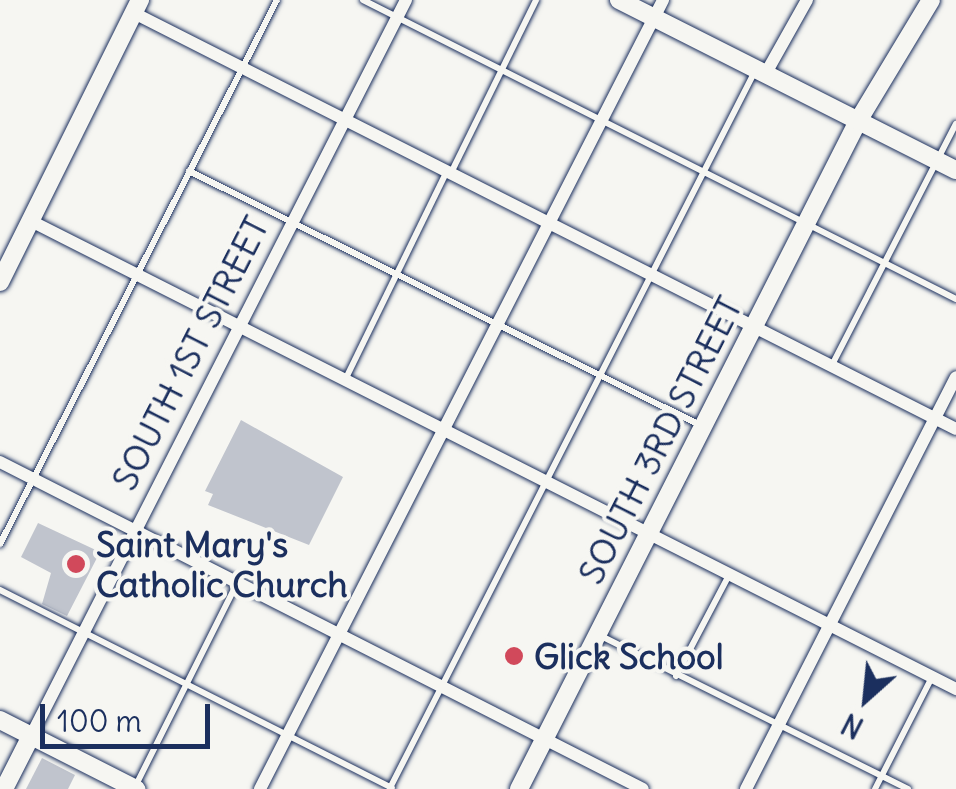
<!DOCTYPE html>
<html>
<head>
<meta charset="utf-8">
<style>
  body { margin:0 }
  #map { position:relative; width:956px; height:789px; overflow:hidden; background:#f6f6f2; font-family:Delius,sans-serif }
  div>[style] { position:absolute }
  .building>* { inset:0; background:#c0c4cd }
  .roads { filter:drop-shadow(0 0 2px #1b2f5e) drop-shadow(0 0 2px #1b2f5e) }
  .lane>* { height:6px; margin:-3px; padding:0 3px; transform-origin:3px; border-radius:3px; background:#f6f6f2 }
  .street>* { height:12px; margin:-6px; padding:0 6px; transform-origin:6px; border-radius:6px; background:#f6f6f2 }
  .secondary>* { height:18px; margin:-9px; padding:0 9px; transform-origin:9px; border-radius:9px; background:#f6f6f2 }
  .dots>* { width:28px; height:28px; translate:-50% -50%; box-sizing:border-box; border:5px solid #f6f6f2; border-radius:50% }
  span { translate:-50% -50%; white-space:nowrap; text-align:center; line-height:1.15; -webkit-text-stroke:8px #f6f6f2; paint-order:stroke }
  .street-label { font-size:35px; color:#1b2f5e }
  .poi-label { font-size:35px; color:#1b2f5e; font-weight:700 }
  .left { translate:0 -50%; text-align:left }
  .north { position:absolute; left:816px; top:649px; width:100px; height:100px; -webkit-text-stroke:8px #f6f6f2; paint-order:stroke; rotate:207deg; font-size:28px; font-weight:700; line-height:40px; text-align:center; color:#1b2f5e }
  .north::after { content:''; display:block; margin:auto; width:35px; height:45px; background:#1b2f5e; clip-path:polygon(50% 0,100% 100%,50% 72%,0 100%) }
  .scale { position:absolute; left:40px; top:704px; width:170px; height:45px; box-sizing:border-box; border:5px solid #1b2f5e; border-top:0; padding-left:12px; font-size:30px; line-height:35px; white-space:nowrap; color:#1b2f5e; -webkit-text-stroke:8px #f6f6f2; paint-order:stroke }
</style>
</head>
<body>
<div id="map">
  <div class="building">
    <div style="clip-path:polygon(241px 420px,343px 477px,309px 545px,208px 505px,213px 494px,205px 491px)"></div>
    <div style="clip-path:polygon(38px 523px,100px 552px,67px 616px,42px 604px,51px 573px,21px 557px)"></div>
    <div style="clip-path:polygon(42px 758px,75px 775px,68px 789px,26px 789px)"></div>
  </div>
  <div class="roads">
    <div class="lane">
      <div style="left:363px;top:0;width:664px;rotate:26.76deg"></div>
      <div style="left:189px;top:171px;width:573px;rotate:26.43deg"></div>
      <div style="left:451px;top:173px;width:193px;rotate:-63.8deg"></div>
      <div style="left:832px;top:365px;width:271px;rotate:-62.8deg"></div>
      <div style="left:346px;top:378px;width:230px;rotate:-64deg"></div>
      <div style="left:0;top:544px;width:610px;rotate:-63.02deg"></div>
      <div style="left:0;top:590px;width:439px;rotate:26.8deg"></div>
      <div style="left:601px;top:636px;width:343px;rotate:26.5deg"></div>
      <div style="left:676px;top:676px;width:114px;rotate:-62.3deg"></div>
      <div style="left:135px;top:787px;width:228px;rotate:-63.4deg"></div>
      <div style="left:390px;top:788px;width:807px;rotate:-63.02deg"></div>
      <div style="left:875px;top:789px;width:123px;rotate:-63deg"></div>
    </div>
    <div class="street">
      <div style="left:134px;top:13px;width:921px;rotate:26.84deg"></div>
      <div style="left:766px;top:73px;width:84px;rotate:-60.7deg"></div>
      <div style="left:31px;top:221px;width:1037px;rotate:26.84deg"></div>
      <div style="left:0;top:462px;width:721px;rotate:26.96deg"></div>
      <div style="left:31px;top:736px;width:826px;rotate:-63deg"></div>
      <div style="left:260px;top:789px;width:886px;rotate:-62.94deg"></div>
      <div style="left:746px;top:789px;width:462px;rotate:-63deg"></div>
    </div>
    <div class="secondary">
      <div style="left:619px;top:0;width:377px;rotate:26.8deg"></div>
      <div style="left:0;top:282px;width:315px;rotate:-63.6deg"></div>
      <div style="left:0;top:720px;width:153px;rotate:26.9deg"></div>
      <div style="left:4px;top:789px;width:59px;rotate:-63deg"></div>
      <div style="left:519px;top:789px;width:749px;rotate:-63.09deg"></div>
      <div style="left:858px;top:121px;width:141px;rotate:-58.9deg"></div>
    </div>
  </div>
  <div class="dots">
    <div style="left:76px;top:564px;background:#d1495b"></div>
    <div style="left:514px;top:656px;background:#d1495b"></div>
  </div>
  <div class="street-label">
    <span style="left:190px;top:353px;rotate:-63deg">SOUTH 1ST STREET</span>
    <span style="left:660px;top:440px;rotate:-63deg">SOUTH 3RD STREET</span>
  </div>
  <div class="poi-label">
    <span class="left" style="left:96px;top:564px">Saint Mary's<br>Catholic Church</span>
    <span class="left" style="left:534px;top:656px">Glick School</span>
  </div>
  <div class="north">N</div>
  <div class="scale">100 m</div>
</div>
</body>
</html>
